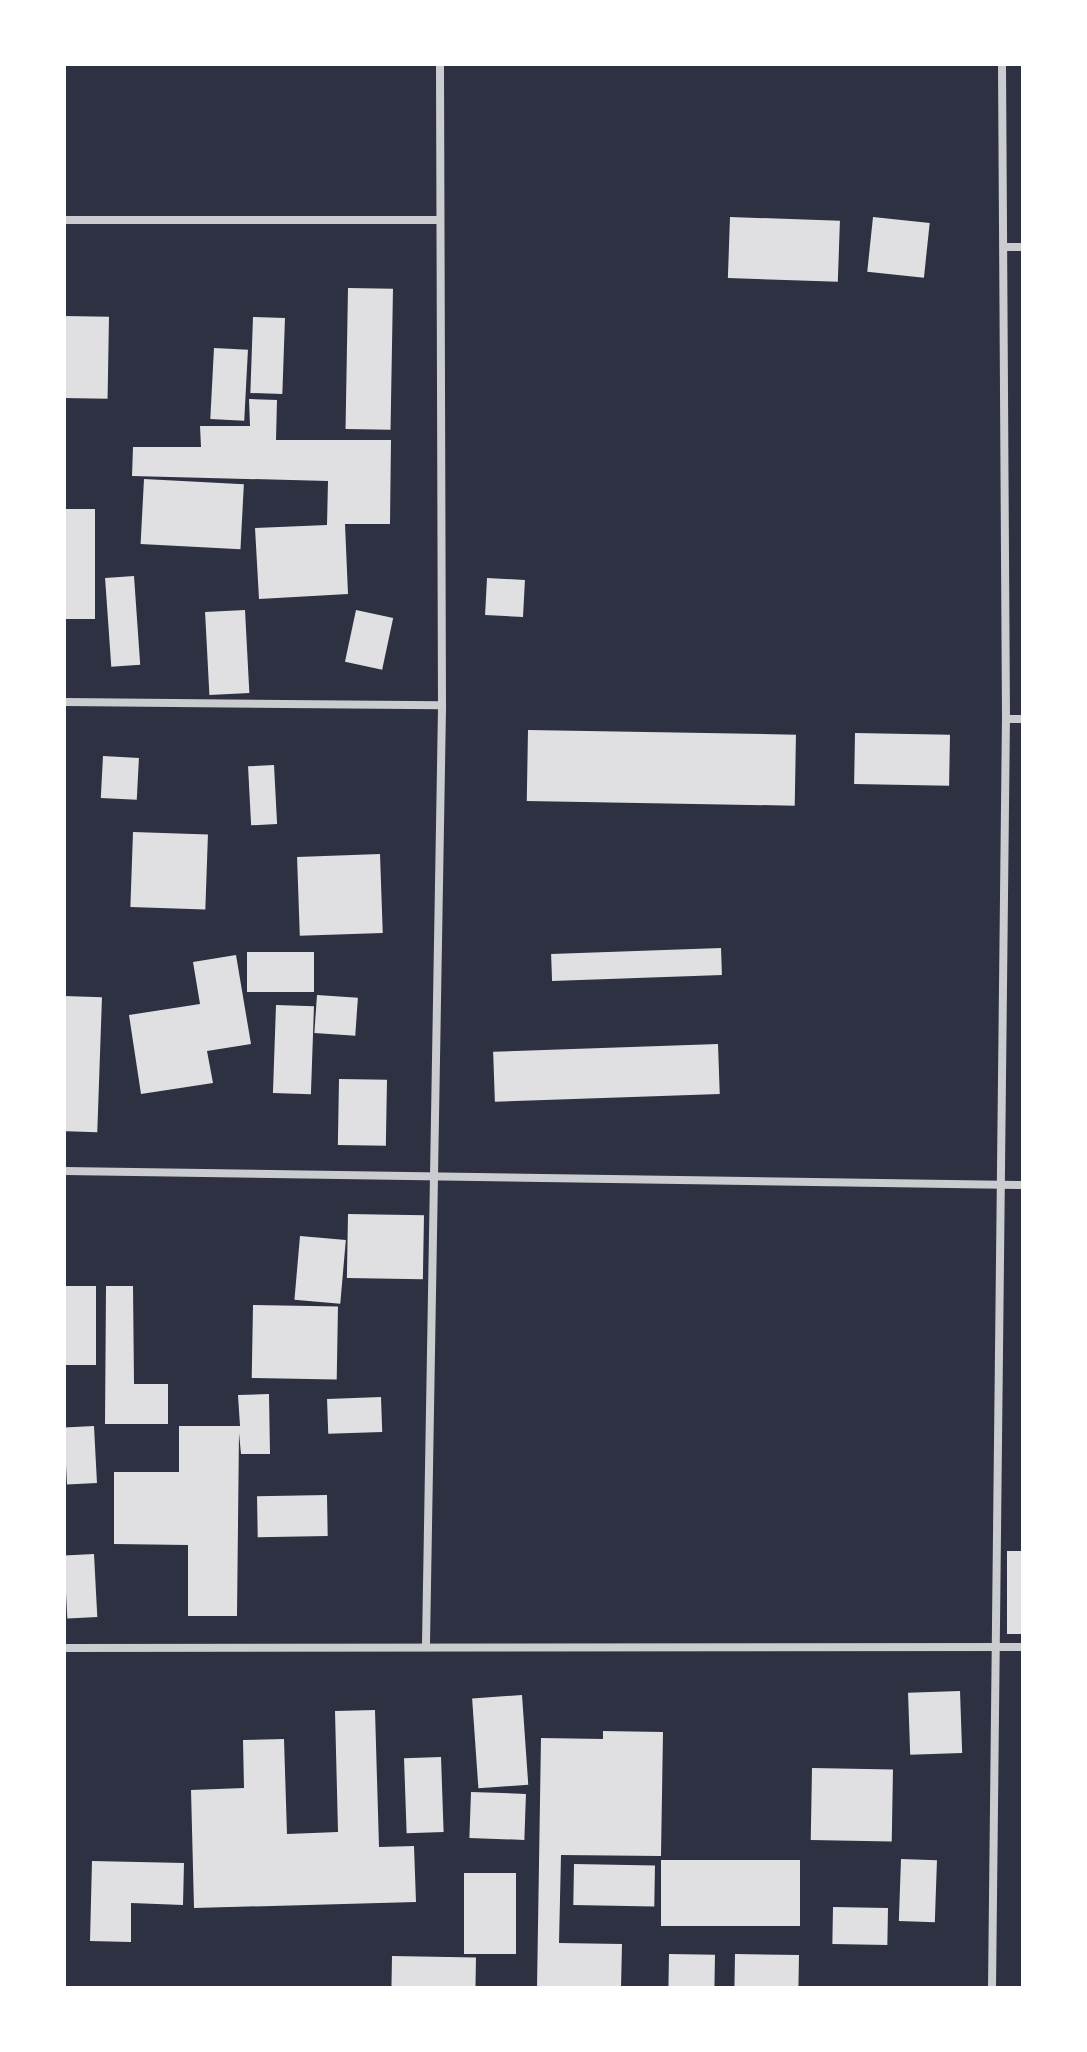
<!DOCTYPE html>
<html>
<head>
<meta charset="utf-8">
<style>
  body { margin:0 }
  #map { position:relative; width:1087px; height:2052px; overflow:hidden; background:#2d3142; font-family:Signika,sans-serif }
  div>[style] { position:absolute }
  .building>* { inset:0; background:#e0e0e3; transform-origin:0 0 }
  .minor>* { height:8px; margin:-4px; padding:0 4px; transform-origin:4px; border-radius:4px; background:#caccd0 }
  span { translate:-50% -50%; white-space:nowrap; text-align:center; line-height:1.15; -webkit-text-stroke:6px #fff; paint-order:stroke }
  .frame { position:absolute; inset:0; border:66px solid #fff; pointer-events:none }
</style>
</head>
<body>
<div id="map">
  <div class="building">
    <div style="left:730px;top:217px;width:110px;height:61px;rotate:2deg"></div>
    <div style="left:873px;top:217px;width:57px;height:55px;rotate:6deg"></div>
    <div style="left:348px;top:288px;width:45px;height:141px;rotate:1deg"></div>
    <div style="left:64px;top:316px;width:45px;height:82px;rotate:1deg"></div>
    <div style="left:253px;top:317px;width:32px;height:76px;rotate:2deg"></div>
    <div style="left:214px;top:348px;width:34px;height:71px;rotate:3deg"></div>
    <div style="clip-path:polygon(249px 399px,277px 400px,276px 440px,391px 440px,390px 524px,345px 524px,348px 594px,259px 599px,255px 528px,327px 525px,328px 481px,132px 476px,133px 447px,201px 447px,200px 426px,250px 426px)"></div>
    <div style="left:144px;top:479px;width:100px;height:65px;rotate:3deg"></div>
    <div style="left:64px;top:509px;width:31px;height:110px"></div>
    <div style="left:134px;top:576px;width:89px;height:29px;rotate:86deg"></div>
    <div style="left:487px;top:578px;width:38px;height:37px;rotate:3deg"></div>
    <div style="left:245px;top:610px;width:83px;height:40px;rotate:87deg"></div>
    <div style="left:356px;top:610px;width:38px;height:53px;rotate:12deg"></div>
    <div style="left:528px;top:730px;width:268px;height:71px;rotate:1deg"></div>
    <div style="left:855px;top:733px;width:95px;height:51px;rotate:1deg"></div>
    <div style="left:103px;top:756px;width:36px;height:42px;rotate:3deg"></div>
    <div style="left:274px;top:765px;width:59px;height:26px;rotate:87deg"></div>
    <div style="left:133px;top:832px;width:75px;height:75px;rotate:2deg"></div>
    <div style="left:380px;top:854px;width:79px;height:83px;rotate:88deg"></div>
    <div style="left:721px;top:948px;width:27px;height:170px;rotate:88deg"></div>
    <div style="left:247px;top:952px;width:67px;height:40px"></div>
    <div style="clip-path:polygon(236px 955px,251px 1044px,207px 1051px,213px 1083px,141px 1094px,129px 1015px,200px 1004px,193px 962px)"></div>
    <div style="left:317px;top:995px;width:41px;height:38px;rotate:4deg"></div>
    <div style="left:64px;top:996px;width:38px;height:135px;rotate:2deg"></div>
    <div style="left:276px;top:1005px;width:38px;height:88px;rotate:2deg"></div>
    <div style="left:718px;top:1044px;width:50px;height:225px;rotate:88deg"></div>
    <div style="left:339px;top:1079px;width:48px;height:66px;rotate:1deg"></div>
    <div style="left:348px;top:1214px;width:76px;height:64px;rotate:1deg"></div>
    <div style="left:300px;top:1236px;width:46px;height:64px;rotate:5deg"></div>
    <div style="left:64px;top:1286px;width:32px;height:79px"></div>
    <div style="clip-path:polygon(106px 1286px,133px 1286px,134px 1384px,168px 1384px,168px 1424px,105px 1424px)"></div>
    <div style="left:253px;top:1305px;width:85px;height:73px;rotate:1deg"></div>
    <div style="clip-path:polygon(269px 1394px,270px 1454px,241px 1454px,239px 1433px,237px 1616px,188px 1616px,188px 1545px,114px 1544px,114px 1472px,179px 1472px,179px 1426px,240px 1426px,238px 1395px)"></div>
    <div style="left:381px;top:1397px;width:35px;height:54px;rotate:88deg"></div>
    <div style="left:94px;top:1426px;width:57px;height:30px;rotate:87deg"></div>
    <div style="left:327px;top:1495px;width:41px;height:70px;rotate:89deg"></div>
    <div style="left:1007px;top:1551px;width:16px;height:83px"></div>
    <div style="left:94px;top:1554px;width:63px;height:30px;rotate:87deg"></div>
    <div style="left:960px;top:1691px;width:62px;height:52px;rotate:88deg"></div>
    <div style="left:522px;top:1695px;width:90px;height:50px;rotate:86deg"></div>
    <div style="clip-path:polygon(375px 1710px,379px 1847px,414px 1846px,416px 1902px,194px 1908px,191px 1790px,244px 1788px,243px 1740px,284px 1739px,287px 1834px,338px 1832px,335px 1711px)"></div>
    <div style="clip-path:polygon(603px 1731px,663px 1732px,661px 1856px,561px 1855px,559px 1943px,622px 1944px,621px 1988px,537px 1988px,541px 1738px,603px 1739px)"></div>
    <div style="left:441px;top:1757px;width:75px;height:37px;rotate:88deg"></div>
    <div style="left:812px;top:1768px;width:81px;height:72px;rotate:1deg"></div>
    <div style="left:471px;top:1792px;width:55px;height:46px;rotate:2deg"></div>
    <div style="left:901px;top:1859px;width:36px;height:62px;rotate:2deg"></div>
    <div style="left:661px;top:1860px;width:139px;height:66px"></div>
    <div style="clip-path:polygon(92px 1861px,184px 1863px,183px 1905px,131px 1903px,131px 1942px,90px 1941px)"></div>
    <div style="left:574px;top:1864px;width:81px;height:41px;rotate:1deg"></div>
    <div style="left:464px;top:1873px;width:52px;height:81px"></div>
    <div style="left:833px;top:1907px;width:55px;height:37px;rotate:1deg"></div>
    <div style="left:669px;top:1954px;width:46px;height:34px;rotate:1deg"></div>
    <div style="left:735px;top:1954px;width:64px;height:34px;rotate:1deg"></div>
    <div style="left:392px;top:1956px;width:84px;height:32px;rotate:1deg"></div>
  </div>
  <div class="minor">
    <div style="left:64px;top:220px;width:376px"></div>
    <div style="left:1004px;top:247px;width:19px"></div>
    <div style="left:64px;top:702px;width:378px;rotate:0.5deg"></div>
    <div style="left:1006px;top:719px;width:17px"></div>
    <div style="left:64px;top:1171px;width:959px;rotate:0.84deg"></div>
    <div style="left:426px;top:1644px;width:939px;rotate:-89.02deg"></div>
    <div style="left:442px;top:705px;width:641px;rotate:-90.18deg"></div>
    <div style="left:64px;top:1648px;width:959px;rotate:-0.06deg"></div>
    <div style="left:992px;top:1988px;width:1269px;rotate:-89.37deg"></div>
    <div style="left:1006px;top:719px;width:655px;rotate:-90.35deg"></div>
  </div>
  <div class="frame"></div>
</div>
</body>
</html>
